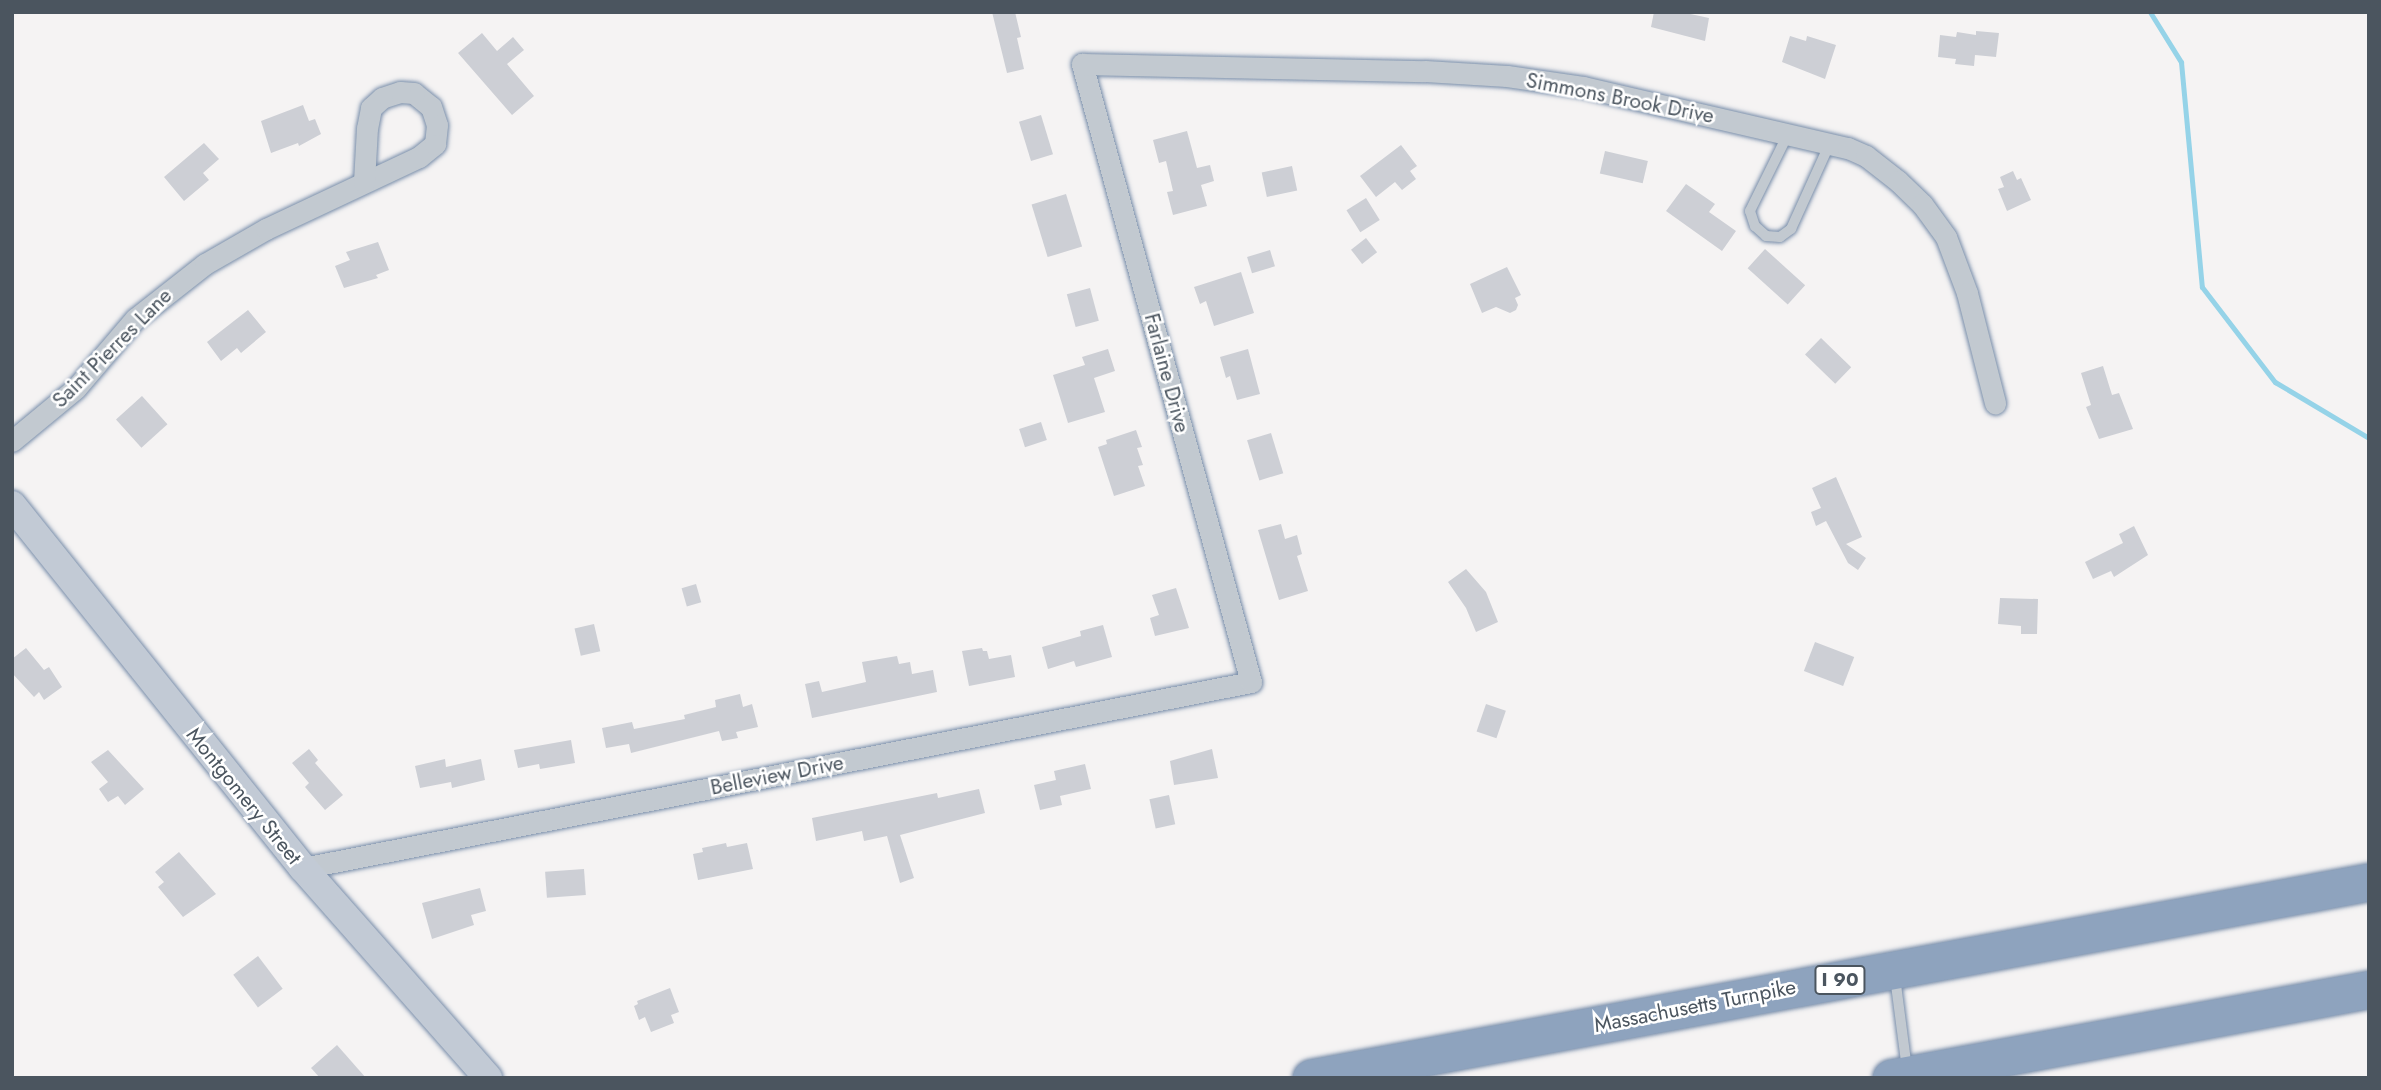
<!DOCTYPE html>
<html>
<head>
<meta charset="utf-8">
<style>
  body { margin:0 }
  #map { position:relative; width:2381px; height:1090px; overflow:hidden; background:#f5f3f3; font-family:Jost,sans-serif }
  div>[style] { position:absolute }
  .stream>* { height:5px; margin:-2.5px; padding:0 2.5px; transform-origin:2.5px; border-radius:2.5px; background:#95d3e8 }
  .building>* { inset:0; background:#cdcfd5; transform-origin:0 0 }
  .roads { filter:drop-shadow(0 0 2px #798eaa) drop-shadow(0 0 2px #798eaa) }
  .service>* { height:10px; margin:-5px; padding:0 5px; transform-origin:5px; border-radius:5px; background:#c2c9d0 }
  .minor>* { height:21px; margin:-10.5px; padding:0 10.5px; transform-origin:10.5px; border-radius:10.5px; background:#c2c9d0 }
  .secondary>* { height:28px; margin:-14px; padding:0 14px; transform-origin:14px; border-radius:14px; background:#c2cad5 }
  .motorway>* { height:37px; margin:-18.5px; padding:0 18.5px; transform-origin:18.5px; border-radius:18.5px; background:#8ea3be }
  span { translate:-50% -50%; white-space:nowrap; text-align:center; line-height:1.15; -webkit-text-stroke:5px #fff; paint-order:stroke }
  .shield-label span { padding:2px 5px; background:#fff; border:2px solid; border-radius:5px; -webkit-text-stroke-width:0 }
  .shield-label { font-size:19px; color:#4b555f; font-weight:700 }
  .street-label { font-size:21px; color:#4b555f }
  .frame { position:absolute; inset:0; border:14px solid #4b555f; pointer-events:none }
</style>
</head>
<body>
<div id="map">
  <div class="stream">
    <div style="left:2150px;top:12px;width:59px;rotate:58.2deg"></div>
    <div style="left:2181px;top:62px;width:226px;rotate:84.7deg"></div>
    <div style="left:2202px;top:287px;width:120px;rotate:52.5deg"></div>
    <div style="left:2275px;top:382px;width:109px;rotate:30.8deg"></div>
  </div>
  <div class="building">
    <div style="clip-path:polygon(992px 12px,1015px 12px,1021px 37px,1017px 38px,1024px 69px,1007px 73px)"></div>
    <div style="clip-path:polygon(1654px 12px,1681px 12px,1709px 18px,1705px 41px,1651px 27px)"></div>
    <div style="clip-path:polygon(1976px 31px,1999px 33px,1996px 57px,1975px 55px,1974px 66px,1955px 64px,1956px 59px,1938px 57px,1940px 35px,1956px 37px,1957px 32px,1976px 35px)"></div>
    <div style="clip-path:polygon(482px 33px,497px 51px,513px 37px,524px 50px,507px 64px,534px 96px,512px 115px,458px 53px)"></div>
    <div style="clip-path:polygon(1790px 36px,1806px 41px,1807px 36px,1836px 45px,1825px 79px,1782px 62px)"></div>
    <div style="clip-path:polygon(303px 105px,309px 121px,315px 119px,321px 134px,299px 146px,298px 143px,271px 153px,261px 121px)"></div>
    <div style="left:1041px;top:115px;width:41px;height:23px;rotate:73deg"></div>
    <div style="clip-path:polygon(1187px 131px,1197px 168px,1210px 165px,1214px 181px,1201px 185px,1207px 206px,1173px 215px,1167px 192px,1173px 191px,1166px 161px,1159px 163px,1153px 140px)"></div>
    <div style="clip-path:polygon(204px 143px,219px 159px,203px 173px,209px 180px,184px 201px,164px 177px)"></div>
    <div style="clip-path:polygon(1401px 145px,1417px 166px,1410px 171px,1416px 179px,1402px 190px,1395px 182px,1376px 197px,1360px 176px)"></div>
    <div style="left:1605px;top:151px;width:44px;height:23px;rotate:13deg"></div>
    <div style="left:1292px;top:166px;width:25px;height:31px;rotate:78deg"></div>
    <div style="clip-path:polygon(2013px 171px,2017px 180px,2021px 178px,2031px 200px,2007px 211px,1998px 189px,2004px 187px,2000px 177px)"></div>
    <div style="clip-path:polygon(1686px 184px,1715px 204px,1709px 212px,1736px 231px,1722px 251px,1666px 211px)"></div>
    <div style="left:1066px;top:194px;width:55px;height:36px;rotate:73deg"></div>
    <div style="left:1366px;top:198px;width:26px;height:23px;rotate:58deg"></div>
    <div style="left:1366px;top:238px;width:18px;height:19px;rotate:52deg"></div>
    <div style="clip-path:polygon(378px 242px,389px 270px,376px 275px,378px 278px,344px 288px,335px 266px,350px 260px,346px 252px)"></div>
    <div style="left:1765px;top:249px;width:54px;height:26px;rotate:42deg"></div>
    <div style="left:1270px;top:250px;width:17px;height:24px;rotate:73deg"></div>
    <div style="clip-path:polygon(1507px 267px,1521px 295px,1515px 298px,1518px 305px,1516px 310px,1510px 313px,1496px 307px,1482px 313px,1470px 284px)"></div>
    <div style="clip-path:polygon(1241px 272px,1254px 313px,1214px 326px,1206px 301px,1200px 304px,1194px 287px)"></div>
    <div style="left:1090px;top:288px;width:34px;height:24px;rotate:75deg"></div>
    <div style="clip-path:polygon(248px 310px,266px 332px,241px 353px,237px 348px,221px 361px,207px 342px)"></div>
    <div style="left:1821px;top:338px;width:42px;height:23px;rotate:44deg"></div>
    <div style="clip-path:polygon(1108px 349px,1115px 371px,1094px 378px,1105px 412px,1068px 423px,1053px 375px,1085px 365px,1082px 357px)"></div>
    <div style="clip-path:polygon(1248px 349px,1260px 394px,1237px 400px,1230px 376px,1226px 378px,1220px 357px)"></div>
    <div style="clip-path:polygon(2103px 366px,2112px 395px,2119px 393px,2133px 429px,2099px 439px,2086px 407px,2091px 405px,2081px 373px)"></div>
    <div style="left:142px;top:396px;width:38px;height:35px;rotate:48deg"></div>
    <div style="left:1041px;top:422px;width:19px;height:23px;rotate:72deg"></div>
    <div style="clip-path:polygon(1136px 430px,1142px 447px,1137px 448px,1143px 465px,1138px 466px,1145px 486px,1114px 496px,1098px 447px,1107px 444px,1106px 440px)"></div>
    <div style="left:1271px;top:433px;width:42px;height:25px;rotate:73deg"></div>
    <div style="clip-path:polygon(1836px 477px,1862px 537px,1846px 544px,1866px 558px,1858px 570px,1848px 563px,1826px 521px,1816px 526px,1811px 512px,1821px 508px,1812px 488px)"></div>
    <div style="clip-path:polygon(1281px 524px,1285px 539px,1297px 535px,1302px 554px,1297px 556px,1308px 591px,1279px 600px,1258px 530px)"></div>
    <div style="clip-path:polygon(2134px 526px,2148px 555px,2114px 577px,2111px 571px,2093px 579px,2085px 562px,2123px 543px,2119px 534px)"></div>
    <div style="clip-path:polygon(1466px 569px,1486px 592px,1498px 622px,1476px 632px,1466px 608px,1448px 582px)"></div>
    <div style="left:696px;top:584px;width:19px;height:15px;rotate:74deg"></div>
    <div style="clip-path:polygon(1176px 588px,1189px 628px,1155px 636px,1150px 618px,1159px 615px,1152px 595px)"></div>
    <div style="clip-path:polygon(2000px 598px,2038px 599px,2037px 634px,2021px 634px,2021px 626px,1998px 624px)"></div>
    <div style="left:594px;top:624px;width:28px;height:20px;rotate:77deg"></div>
    <div style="clip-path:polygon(1103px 625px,1112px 657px,1076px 667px,1074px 661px,1048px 669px,1042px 647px,1081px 636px,1080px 631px)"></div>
    <div style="left:1815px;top:642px;width:42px;height:31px;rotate:21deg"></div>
    <div style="clip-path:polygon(26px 648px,44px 670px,49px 667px,62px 687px,44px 700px,39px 692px,34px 697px,12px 673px,12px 659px)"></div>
    <div style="clip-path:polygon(982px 648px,983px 651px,987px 651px,989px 659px,1011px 655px,1015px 677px,969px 686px,962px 651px)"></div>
    <div style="clip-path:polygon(897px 656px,899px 664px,910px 662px,912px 674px,933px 670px,937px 692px,812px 718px,805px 684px,819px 681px,822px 692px,866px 682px,862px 662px)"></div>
    <div style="clip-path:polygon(740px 694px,743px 707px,752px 704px,758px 727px,736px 732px,738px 738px,722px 741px,719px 731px,631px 753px,629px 744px,606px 748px,602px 728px,632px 722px,634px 729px,685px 719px,684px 715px,716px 707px,715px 700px)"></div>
    <div style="left:1486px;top:704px;width:21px;height:29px;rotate:19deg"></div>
    <div style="clip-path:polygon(571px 740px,575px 763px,540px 769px,539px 764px,518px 768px,514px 750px)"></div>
    <div style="clip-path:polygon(309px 749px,318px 760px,315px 763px,343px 795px,325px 810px,305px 787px,309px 783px,292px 763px)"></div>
    <div style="clip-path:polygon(1212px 749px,1218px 778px,1174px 785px,1170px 761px)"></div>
    <div style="clip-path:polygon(108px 750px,144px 789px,125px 805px,118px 796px,108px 802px,99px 789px,108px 782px,91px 762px)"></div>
    <div style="clip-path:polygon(445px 759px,446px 767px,481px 759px,485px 780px,452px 788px,451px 782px,420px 788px,415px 766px)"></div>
    <div style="clip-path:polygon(1085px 764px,1091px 789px,1060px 796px,1062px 805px,1040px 810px,1034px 785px,1056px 780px,1054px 771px)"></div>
    <div style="clip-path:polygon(979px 789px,985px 813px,900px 835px,914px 878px,900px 883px,887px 836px,864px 841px,862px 831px,816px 841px,812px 818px,937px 793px,938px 798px)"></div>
    <div style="left:1169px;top:795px;width:30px;height:20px;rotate:78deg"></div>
    <div style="clip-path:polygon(726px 843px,727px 847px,747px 843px,753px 869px,698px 880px,693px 854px,703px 852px,702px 848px)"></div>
    <div style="clip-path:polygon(179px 852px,216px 894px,183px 917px,158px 887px,164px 882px,155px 872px)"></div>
    <div style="left:584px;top:869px;width:26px;height:39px;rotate:86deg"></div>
    <div style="clip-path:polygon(480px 888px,486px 911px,471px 915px,474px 925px,432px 939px,422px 903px)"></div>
    <div style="left:258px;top:956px;width:41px;height:31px;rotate:53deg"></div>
    <div style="clip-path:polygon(670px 988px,679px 1012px,671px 1015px,674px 1023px,651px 1032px,645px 1017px,639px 1020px,634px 1006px,638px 1004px,637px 1001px)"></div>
    <div style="clip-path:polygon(337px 1045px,366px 1078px,320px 1078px,311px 1068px)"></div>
  </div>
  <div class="roads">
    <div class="service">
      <div style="left:1788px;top:134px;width:86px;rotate:116.3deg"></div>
      <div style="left:1750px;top:211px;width:16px;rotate:72deg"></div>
      <div style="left:1755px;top:226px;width:15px;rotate:42deg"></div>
      <div style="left:1766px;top:236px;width:14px;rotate:4deg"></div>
      <div style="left:1780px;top:237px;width:14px;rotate:-36deg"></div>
      <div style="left:1791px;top:229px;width:94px;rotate:-65.6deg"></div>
      <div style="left:1895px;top:977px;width:93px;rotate:82.6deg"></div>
    </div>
    <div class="minor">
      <div style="left:12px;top:441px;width:83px;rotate:-39.6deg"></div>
      <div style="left:76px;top:388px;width:91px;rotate:-49.5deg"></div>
      <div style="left:135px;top:319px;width:89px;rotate:-38.2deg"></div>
      <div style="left:205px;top:264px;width:70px;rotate:-29.8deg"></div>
      <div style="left:266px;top:229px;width:169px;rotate:-25.2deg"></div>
      <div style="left:419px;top:157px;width:21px;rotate:-39deg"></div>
      <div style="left:435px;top:144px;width:19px;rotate:-84deg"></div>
      <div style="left:437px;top:125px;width:19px;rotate:-108deg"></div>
      <div style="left:431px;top:107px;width:22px;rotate:-141deg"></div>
      <div style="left:414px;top:93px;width:14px;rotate:-176deg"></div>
      <div style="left:400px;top:92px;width:19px;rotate:162deg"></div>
      <div style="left:382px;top:98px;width:15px;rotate:138deg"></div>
      <div style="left:371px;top:108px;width:20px;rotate:101deg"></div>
      <div style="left:367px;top:128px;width:54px;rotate:93.2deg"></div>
      <div style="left:303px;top:868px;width:966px;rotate:-11.1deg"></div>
      <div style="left:1251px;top:682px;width:641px;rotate:-105.29deg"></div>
      <div style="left:1082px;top:64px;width:343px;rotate:1.2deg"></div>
      <div style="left:1425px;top:71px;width:82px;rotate:3.5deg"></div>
      <div style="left:1507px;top:76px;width:77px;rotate:8.2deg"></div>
      <div style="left:1583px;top:87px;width:272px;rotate:13deg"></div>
      <div style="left:1848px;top:148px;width:20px;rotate:24deg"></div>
      <div style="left:1866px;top:156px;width:41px;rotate:38deg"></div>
      <div style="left:1898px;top:181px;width:33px;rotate:44deg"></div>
      <div style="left:1922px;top:204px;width:41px;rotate:54deg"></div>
      <div style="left:1946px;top:237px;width:60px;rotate:69.4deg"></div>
      <div style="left:1967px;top:293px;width:114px;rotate:75.7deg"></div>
    </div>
    <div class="secondary">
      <div style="left:12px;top:505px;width:465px;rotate:51.3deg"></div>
      <div style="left:303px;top:868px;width:280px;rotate:48.6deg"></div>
    </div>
    <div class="motorway">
      <div style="left:1311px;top:1078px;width:1076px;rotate:-10.5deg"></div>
      <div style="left:1891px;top:1078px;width:486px;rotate:-10.5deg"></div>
    </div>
  </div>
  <div class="shield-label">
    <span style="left:1840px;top:980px">I 90</span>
  </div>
  <div class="street-label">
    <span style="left:1620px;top:98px;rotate:11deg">Simmons Brook Drive</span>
    <span style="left:112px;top:348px;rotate:-45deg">Saint Pierres Lane</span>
    <span style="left:1167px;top:373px;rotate:75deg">Farlaine Drive</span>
    <span style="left:777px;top:775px;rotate:-11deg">Belleview Drive</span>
    <span style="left:244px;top:796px;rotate:51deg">Montgomery Street</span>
    <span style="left:1695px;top:1006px;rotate:-11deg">Massachusetts Turnpike</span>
  </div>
  <div class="frame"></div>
</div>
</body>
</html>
